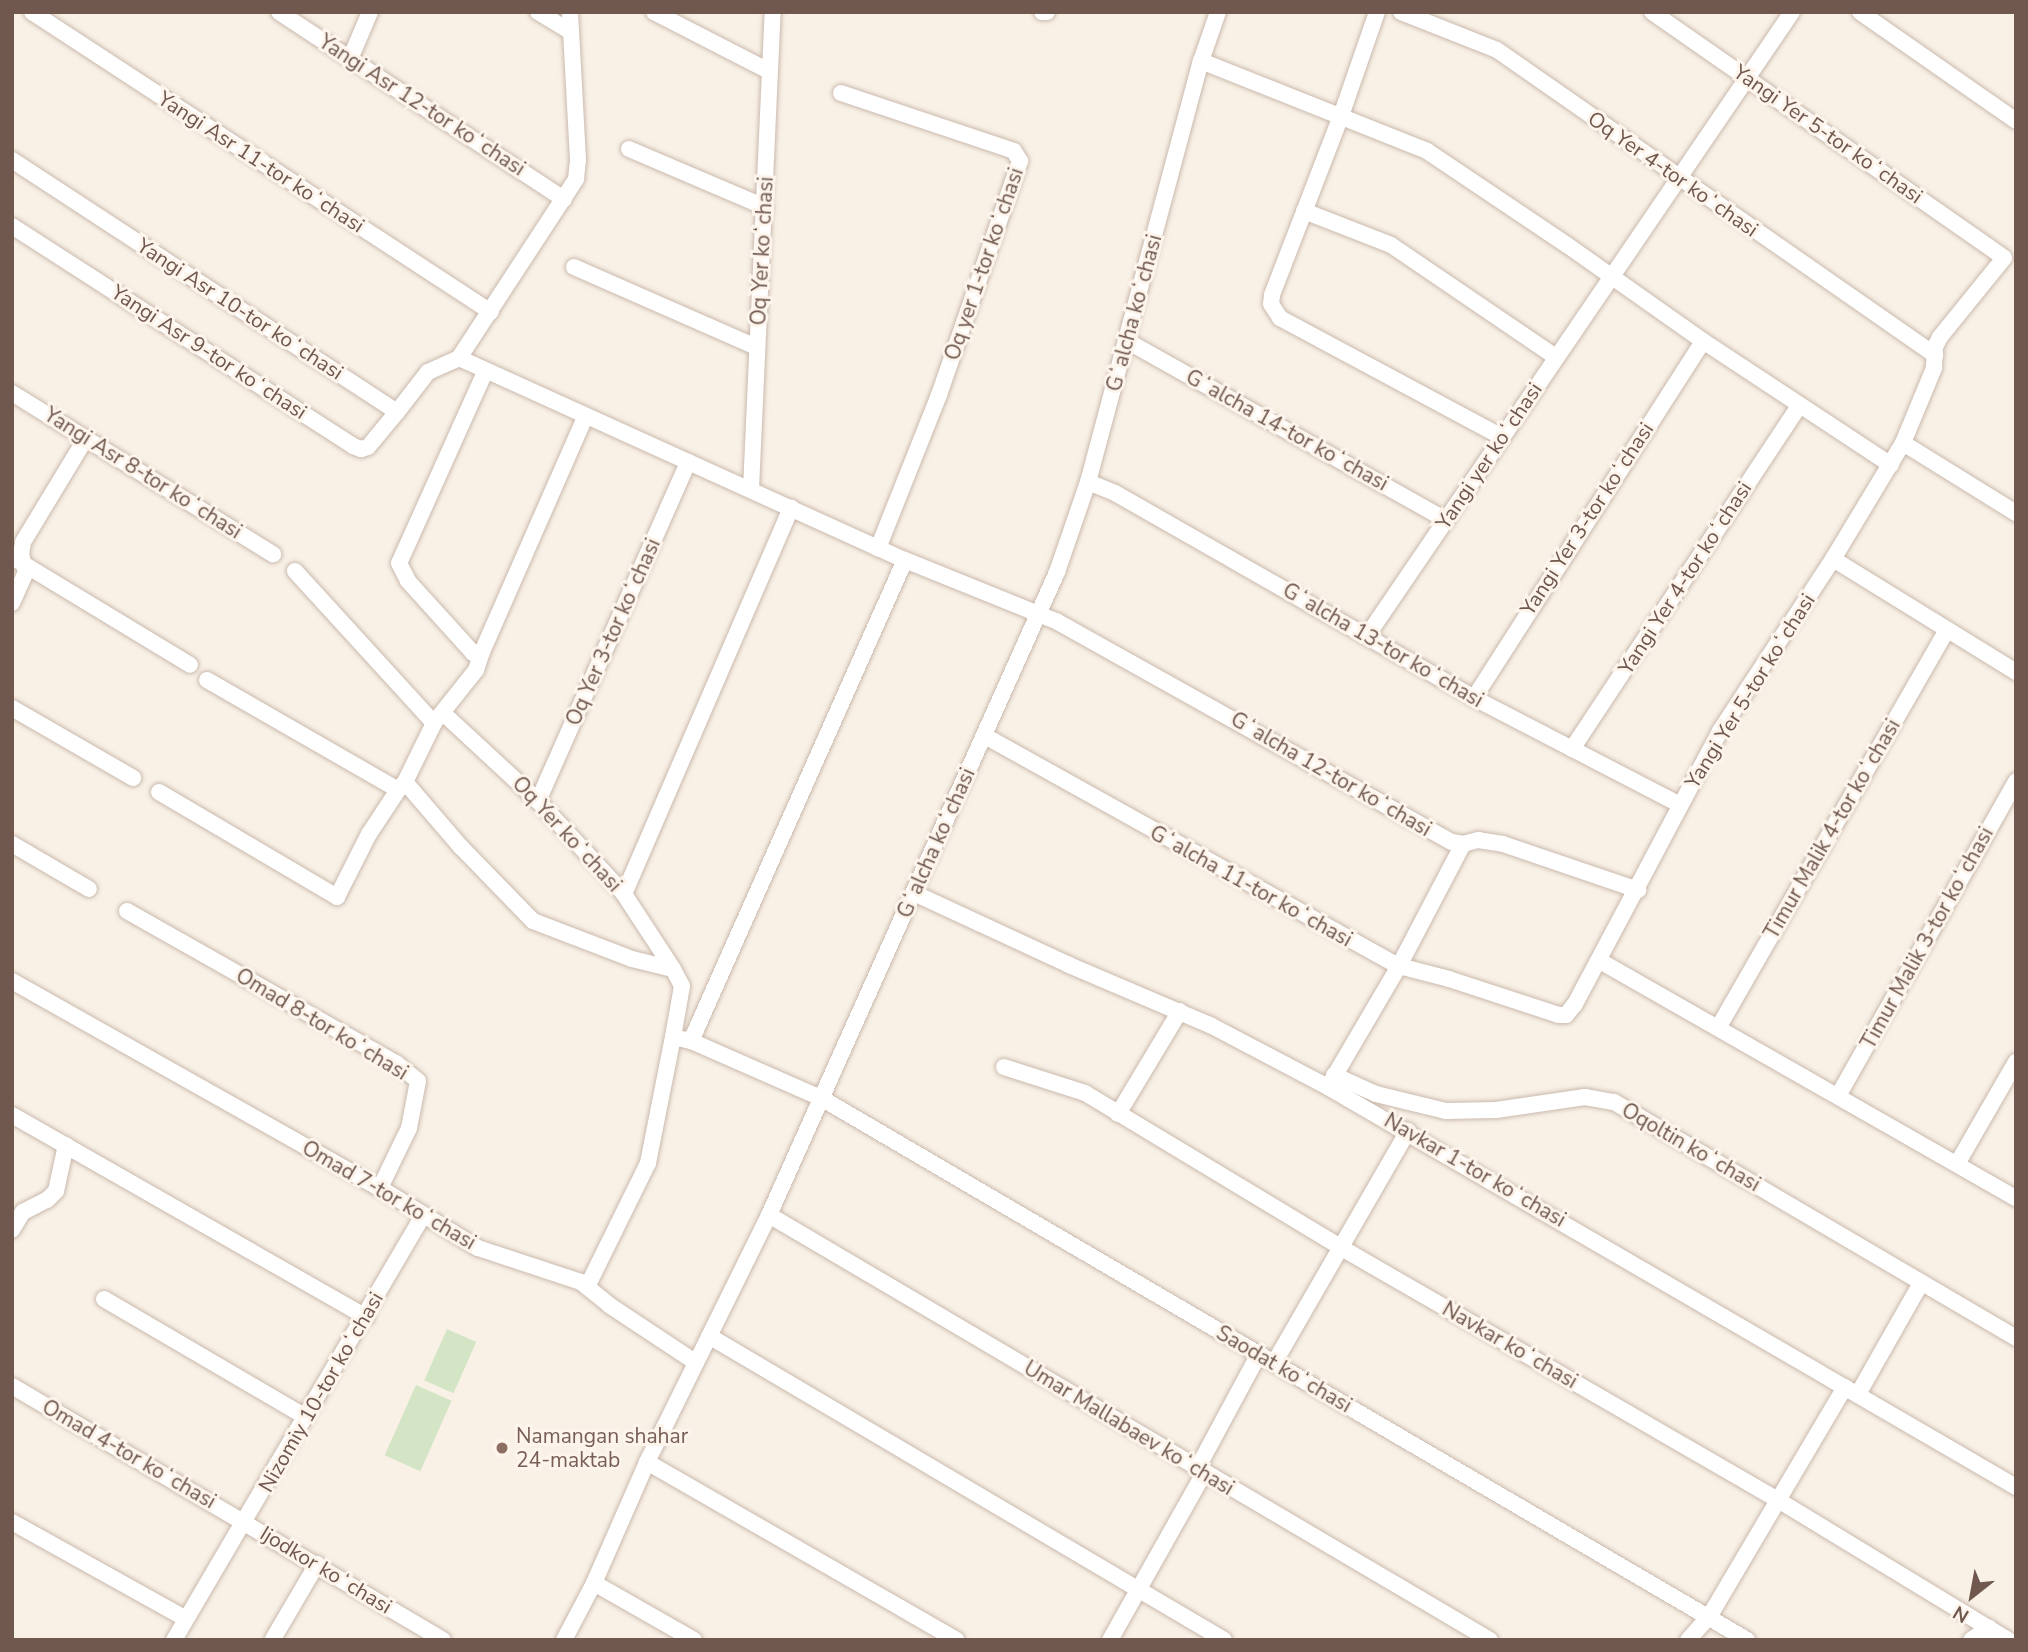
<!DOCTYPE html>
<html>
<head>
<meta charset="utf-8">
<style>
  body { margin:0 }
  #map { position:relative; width:2028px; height:1652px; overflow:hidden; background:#f9f1e6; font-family:"Nunito Sans",sans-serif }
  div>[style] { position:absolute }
  .green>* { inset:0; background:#d4e5c6; transform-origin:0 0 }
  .roads { filter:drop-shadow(0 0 2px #cab9ad) drop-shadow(0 0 2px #cab9ad) }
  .minor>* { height:16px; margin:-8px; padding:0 8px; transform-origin:8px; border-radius:8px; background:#fff }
  .dots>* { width:19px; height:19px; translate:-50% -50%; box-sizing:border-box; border:4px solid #fdf5ec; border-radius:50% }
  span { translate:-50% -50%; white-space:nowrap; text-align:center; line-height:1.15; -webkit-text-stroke:6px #fdf5ec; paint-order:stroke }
  .street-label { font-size:21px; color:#70584e }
  .education-label { font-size:21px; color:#785e54 }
  .left { translate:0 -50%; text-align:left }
  .frame { position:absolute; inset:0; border:14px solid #70584e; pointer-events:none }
  .north { position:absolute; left:1937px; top:1561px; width:70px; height:70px; -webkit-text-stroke:5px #fdf5ec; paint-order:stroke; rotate:211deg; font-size:19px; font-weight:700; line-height:28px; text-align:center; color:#70584e }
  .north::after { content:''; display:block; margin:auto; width:24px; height:32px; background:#70584e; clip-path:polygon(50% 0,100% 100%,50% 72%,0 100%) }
</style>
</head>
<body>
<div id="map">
  <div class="green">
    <div style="left:447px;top:1329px;width:32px;height:56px;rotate:24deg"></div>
    <div style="left:416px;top:1385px;width:39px;height:77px;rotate:24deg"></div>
  </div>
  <div class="roads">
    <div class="minor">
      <div style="left:32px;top:12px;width:548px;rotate:33.17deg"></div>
      <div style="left:279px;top:12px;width:341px;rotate:33.3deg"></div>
      <div style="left:538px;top:12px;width:37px;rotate:31deg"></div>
      <div style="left:654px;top:12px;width:129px;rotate:27.2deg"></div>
      <div style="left:1042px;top:12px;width:5px"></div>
      <div style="left:1377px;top:12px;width:110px;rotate:109.1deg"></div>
      <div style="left:1341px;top:116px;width:192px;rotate:111.1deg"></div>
      <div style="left:1272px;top:295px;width:9px;rotate:96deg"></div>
      <div style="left:1271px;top:304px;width:17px;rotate:57deg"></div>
      <div style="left:1280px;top:318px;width:252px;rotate:28.2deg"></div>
      <div style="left:1401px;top:12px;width:103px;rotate:21.6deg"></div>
      <div style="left:1497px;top:50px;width:534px;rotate:34.85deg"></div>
      <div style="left:1652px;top:12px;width:429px;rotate:34.9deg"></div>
      <div style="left:2004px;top:258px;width:102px;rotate:129deg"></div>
      <div style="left:1940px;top:337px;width:11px;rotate:117deg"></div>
      <div style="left:1935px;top:347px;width:21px;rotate:93deg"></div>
      <div style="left:1934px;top:368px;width:81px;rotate:112.5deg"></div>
      <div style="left:1860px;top:12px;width:190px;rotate:34.9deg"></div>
      <div style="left:350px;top:59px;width:51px;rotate:-66.9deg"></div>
      <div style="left:1201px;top:61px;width:243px;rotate:21.7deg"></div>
      <div style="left:1427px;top:151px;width:169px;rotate:33.9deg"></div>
      <div style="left:1567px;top:245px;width:166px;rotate:35.2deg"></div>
      <div style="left:1703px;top:341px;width:225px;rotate:33.4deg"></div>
      <div style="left:841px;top:93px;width:182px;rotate:18.5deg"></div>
      <div style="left:1014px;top:151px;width:12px;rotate:59deg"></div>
      <div style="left:1020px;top:161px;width:248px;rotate:109.1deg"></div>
      <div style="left:939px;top:395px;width:165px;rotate:111.7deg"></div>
      <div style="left:629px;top:149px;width:148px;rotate:23.1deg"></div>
      <div style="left:12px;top:160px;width:460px;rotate:33.2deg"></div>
      <div style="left:397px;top:412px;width:51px;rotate:-52.2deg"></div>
      <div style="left:428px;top:372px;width:34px;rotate:-24deg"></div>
      <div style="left:459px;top:358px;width:214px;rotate:-56.8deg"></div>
      <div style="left:576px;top:179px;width:19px;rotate:-84deg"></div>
      <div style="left:578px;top:160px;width:148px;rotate:-93.1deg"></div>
      <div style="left:1304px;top:211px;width:93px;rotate:21.3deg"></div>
      <div style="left:1391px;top:245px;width:199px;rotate:34.2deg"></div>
      <div style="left:12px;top:226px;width:406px;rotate:32.8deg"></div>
      <div style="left:353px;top:446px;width:9px;rotate:21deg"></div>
      <div style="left:361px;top:449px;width:7px;rotate:-16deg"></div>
      <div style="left:368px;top:447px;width:45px;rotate:-50.4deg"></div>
      <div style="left:574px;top:267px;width:199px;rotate:23.7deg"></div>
      <div style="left:1127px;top:341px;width:366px;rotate:29.3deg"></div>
      <div style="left:459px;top:358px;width:490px;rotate:24.4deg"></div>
      <div style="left:905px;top:560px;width:163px;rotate:22deg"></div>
      <div style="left:1056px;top:621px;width:453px;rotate:29.2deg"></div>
      <div style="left:1452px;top:842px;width:11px;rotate:10deg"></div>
      <div style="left:1463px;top:844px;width:16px;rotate:-15deg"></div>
      <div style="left:1478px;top:840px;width:25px;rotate:9deg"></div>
      <div style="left:1503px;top:844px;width:143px;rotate:18.8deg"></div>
      <div style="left:485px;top:372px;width:209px;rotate:114.2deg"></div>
      <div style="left:399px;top:563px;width:20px;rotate:63deg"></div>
      <div style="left:408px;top:581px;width:97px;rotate:47.9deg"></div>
      <div style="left:473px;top:653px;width:9px;rotate:-6deg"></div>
      <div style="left:482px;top:652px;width:257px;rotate:-66.3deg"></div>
      <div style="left:12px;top:393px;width:307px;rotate:31.7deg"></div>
      <div style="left:1088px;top:482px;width:29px;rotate:22deg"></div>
      <div style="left:1115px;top:493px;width:413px;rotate:29.7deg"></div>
      <div style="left:1474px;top:698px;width:232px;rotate:27.4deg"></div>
      <div style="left:751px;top:489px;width:478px;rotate:-87.4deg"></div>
      <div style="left:12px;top:557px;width:208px;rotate:31.2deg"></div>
      <div style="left:1833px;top:559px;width:215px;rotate:31.7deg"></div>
      <div style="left:295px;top:571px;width:206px;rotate:47.6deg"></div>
      <div style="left:434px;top:723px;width:66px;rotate:116.2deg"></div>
      <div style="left:12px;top:603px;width:34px;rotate:-66deg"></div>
      <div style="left:26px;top:572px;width:18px;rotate:-106deg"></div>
      <div style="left:21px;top:555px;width:13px;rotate:-81deg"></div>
      <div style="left:23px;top:542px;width:122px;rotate:-58.8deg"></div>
      <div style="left:1367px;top:636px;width:755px;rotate:-55.74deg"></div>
      <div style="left:207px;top:680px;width:220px;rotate:29.9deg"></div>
      <div style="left:398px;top:790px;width:11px;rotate:-49deg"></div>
      <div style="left:405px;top:782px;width:86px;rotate:49.3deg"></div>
      <div style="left:461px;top:847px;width:103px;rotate:45.8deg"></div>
      <div style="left:533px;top:921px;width:106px;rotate:21deg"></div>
      <div style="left:632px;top:959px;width:42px;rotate:13.7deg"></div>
      <div style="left:673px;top:969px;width:19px;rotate:62deg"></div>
      <div style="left:682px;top:986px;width:52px;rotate:100deg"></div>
      <div style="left:673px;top:1037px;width:18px;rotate:13deg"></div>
      <div style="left:691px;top:1041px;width:142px;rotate:23.7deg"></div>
      <div style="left:821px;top:1098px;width:1073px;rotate:30.34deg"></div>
      <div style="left:1474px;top:698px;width:424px;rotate:-57.3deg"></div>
      <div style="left:12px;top:708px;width:140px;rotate:30deg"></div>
      <div style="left:443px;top:713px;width:129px;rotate:42.8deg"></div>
      <div style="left:538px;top:801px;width:127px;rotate:47.2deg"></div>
      <div style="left:624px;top:894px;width:90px;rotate:56.8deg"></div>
      <div style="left:437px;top:719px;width:63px;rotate:-51.5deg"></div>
      <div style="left:476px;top:670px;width:19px;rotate:-72deg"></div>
      <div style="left:985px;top:736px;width:474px;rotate:29.1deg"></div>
      <div style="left:1399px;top:966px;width:138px;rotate:-62.3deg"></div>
      <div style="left:1572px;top:749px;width:411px;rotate:-56.5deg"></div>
      <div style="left:159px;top:792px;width:207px;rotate:30.5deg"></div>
      <div style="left:337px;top:897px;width:71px;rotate:-63.1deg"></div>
      <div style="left:369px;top:834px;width:53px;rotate:-56.6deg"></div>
      <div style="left:538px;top:801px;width:371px;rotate:-66.1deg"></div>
      <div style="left:12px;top:844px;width:89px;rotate:30.3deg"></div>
      <div style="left:914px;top:893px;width:171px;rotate:24.9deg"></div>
      <div style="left:1069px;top:965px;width:153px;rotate:23.1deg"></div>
      <div style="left:1210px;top:1025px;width:133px;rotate:27.7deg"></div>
      <div style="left:1328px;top:1087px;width:796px;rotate:30.17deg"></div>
      <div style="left:624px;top:894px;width:421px;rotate:-66.6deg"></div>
      <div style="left:127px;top:911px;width:309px;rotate:29.5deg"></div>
      <div style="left:396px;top:1063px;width:28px;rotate:39deg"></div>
      <div style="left:418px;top:1081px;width:48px;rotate:100.8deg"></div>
      <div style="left:409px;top:1128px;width:67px;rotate:115.8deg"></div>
      <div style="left:1600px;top:961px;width:479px;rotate:29.7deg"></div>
      <div style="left:12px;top:981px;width:422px;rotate:29.4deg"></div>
      <div style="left:380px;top:1188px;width:115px;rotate:31.5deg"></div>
      <div style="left:478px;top:1248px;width:108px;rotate:18.3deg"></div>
      <div style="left:581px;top:1282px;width:36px;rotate:39deg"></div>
      <div style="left:609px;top:1305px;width:103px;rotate:33.5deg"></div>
      <div style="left:1718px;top:1028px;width:459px;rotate:-60.1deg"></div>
      <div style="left:691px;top:1041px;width:526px;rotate:-66.02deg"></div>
      <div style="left:1004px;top:1067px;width:85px;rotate:17.8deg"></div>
      <div style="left:1085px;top:1093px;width:298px;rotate:31.1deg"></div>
      <div style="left:1340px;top:1247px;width:506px;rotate:30.01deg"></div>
      <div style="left:1778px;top:1500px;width:269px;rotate:31.3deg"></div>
      <div style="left:1334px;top:1075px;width:46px;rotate:24.3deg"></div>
      <div style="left:1376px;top:1094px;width:72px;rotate:13.7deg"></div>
      <div style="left:1446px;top:1111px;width:50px;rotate:-1.1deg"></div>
      <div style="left:1496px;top:1110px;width:90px;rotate:-8.3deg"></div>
      <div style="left:1585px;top:1097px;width:29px;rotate:10deg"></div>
      <div style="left:1614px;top:1102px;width:466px;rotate:30.4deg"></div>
      <div style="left:1328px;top:1087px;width:140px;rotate:-59.6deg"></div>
      <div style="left:1399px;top:966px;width:52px;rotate:14.6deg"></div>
      <div style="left:1449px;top:979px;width:116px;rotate:18.1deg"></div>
      <div style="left:1559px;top:1015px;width:7px"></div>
      <div style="left:1566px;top:1015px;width:14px;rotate:-51deg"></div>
      <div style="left:1575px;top:1004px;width:309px;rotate:-62deg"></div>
      <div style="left:1720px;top:731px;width:206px;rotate:-56.7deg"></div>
      <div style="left:1833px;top:559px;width:135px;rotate:-58.9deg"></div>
      <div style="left:1903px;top:443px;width:133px;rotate:31.8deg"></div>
      <div style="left:1838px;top:1096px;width:362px;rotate:-60.5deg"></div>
      <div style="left:1118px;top:1114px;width:120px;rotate:-59deg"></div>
      <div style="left:12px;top:1115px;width:408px;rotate:29.7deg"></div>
      <div style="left:1957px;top:1164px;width:118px;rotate:-60deg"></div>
      <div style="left:769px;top:1215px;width:837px;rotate:30.52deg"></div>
      <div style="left:12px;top:1230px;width:21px;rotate:-59deg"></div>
      <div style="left:23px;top:1212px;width:27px;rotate:-27deg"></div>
      <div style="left:47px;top:1200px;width:13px;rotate:-45deg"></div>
      <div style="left:56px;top:1191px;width:47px;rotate:-77.7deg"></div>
      <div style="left:587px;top:1287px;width:138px;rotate:-63.8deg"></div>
      <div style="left:648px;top:1163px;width:128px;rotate:-78.8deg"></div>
      <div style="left:104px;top:1299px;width:234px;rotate:30.3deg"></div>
      <div style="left:709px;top:1336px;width:598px;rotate:30.55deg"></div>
      <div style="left:1274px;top:1363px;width:268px;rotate:-60deg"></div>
      <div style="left:12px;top:1386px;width:500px;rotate:30.51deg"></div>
      <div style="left:1858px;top:1394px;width:128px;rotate:-60.4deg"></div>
      <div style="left:647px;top:1462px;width:357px;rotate:29.9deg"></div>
      <div style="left:1197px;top:1469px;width:131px;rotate:-61.7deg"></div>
      <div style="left:12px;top:1522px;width:199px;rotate:29.1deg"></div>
      <div style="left:594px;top:1583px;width:115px;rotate:29.7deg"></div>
      <div style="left:273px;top:1639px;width:87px;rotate:-59.6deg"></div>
      <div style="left:174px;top:1640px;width:493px;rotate:-59.6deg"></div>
      <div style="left:564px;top:1640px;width:64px;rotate:-62.2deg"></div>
      <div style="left:594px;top:1583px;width:132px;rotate:-66.3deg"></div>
      <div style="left:647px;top:1462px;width:275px;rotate:-63.7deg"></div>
      <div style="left:769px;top:1215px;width:705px;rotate:-65.87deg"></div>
      <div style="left:1057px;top:572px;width:95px;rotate:-71deg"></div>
      <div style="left:1088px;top:482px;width:436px;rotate:-75deg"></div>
      <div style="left:1201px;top:61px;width:52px;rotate:-70.9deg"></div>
      <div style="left:1110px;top:1640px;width:192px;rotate:-60.6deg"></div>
      <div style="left:1688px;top:1640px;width:31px;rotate:-48deg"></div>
      <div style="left:1709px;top:1617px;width:267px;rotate:-59.4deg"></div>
      <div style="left:1971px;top:1640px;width:22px;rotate:-34deg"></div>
    </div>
  </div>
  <div class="dots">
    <div style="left:502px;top:1448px;background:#8d6e63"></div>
  </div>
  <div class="street-label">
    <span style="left:422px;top:105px;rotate:33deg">Yangi Asr 12-tor koʻchasi</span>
    <span style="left:1828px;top:134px;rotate:35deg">Yangi Yer 5-tor koʻchasi</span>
    <span style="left:261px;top:162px;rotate:33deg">Yangi Asr 11-tor koʻchasi</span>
    <span style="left:1673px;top:174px;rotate:35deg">Oq Yer 4-tor koʻchasi</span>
    <span style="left:762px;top:251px;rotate:-87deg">Oq Yer koʻchasi</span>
    <span style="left:984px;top:264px;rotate:-71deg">Oq yer 1-tor koʻchasi</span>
    <span style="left:240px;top:309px;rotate:33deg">Yangi Asr 10-tor koʻchasi</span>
    <span style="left:1134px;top:313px;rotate:-75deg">Gʻalcha koʻchasi</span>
    <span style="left:209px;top:352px;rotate:33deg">Yangi Asr 9-tor koʻchasi</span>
    <span style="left:1287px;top:430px;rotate:29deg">Gʻalcha 14-tor koʻchasi</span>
    <span style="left:1489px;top:456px;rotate:-56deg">Yangi yer koʻchasi</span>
    <span style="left:143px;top:473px;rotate:32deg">Yangi Asr 8-tor koʻchasi</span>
    <span style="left:1587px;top:519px;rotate:-57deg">Yangi Yer 3-tor koʻchasi</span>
    <span style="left:1685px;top:578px;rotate:-57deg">Yangi Yer 4-tor koʻchasi</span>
    <span style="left:613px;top:632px;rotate:-66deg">Oq Yer 3-tor koʻchasi</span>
    <span style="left:1383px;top:645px;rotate:30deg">Gʻalcha 13-tor koʻchasi</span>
    <span style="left:1750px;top:691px;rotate:-58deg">Yangi Yer 5-tor koʻchasi</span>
    <span style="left:1331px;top:774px;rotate:30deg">Gʻalcha 12-tor koʻchasi</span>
    <span style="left:1832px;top:829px;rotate:-60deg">Timur Malik 4-tor koʻchasi</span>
    <span style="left:567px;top:834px;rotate:47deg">Oq Yer koʻchasi</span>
    <span style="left:936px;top:843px;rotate:-66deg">Gʻalcha koʻchasi</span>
    <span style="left:1251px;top:886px;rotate:29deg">Gʻalcha 11-tor koʻchasi</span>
    <span style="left:1927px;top:938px;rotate:-61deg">Timur Malik 3-tor koʻchasi</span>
    <span style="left:322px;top:1024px;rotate:31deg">Omad 8-tor koʻchasi</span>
    <span style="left:1691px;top:1147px;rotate:30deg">Oqoltin koʻchasi</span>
    <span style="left:1475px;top:1170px;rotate:30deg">Navkar 1-tor koʻchasi</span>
    <span style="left:389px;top:1195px;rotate:30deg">Omad 7-tor koʻchasi</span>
    <span style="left:1510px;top:1345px;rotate:30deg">Navkar koʻchasi</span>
    <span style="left:1284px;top:1369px;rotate:30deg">Saodat koʻchasi</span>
    <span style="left:321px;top:1392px;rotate:-60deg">Nizomiy 10-tor koʻchasi</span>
    <span style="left:1129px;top:1428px;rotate:31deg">Umar Mallabaev koʻchasi</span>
    <span style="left:129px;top:1454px;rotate:30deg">Omad 4-tor koʻchasi</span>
    <span style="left:326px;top:1570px;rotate:31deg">Ijodkor koʻchasi</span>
  </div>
  <div class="education-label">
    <span class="left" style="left:516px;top:1448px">Namangan shahar<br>24-maktab</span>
  </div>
  <div class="frame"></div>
  <div class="north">N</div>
</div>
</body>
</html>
